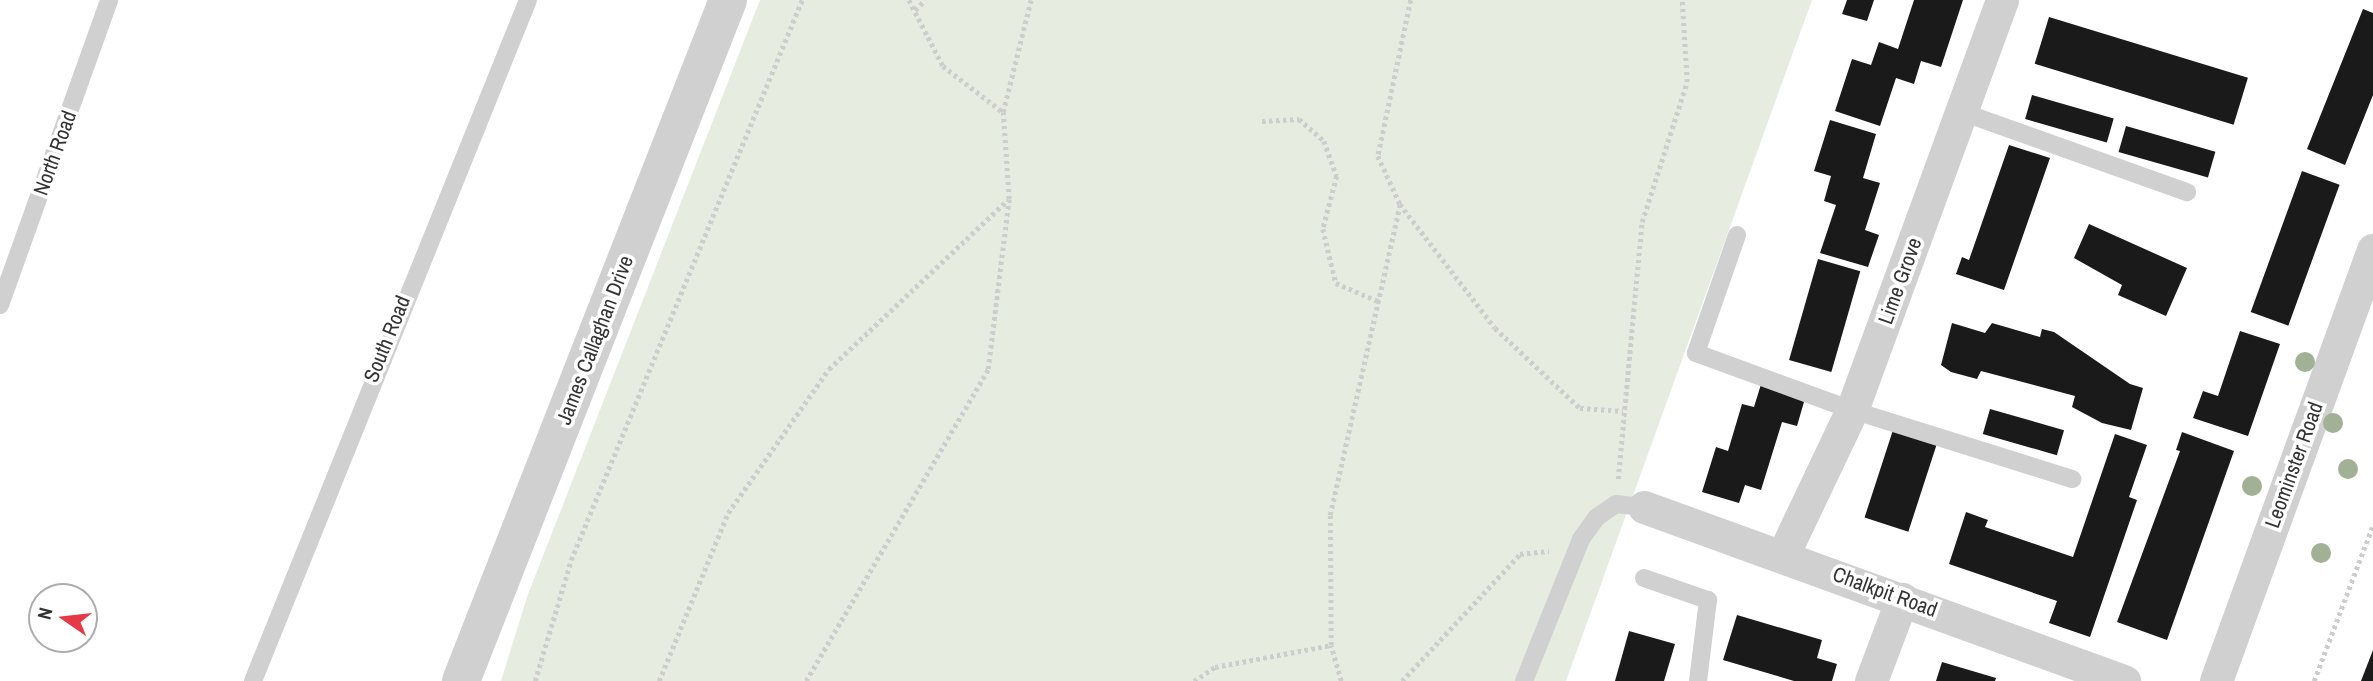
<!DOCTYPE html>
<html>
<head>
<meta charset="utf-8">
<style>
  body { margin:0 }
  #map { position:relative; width:2373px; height:681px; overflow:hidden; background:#fff; font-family:"Archivo Narrow",sans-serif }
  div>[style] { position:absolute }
  .green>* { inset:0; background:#e6ecdf }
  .building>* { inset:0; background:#1a1a1a; transform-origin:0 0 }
  .path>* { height:4.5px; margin-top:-2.25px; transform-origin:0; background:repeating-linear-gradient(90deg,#cdcdcd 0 3.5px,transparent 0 7px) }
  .service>* { height:18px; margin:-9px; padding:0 9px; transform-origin:9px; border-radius:9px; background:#d0d0d0 }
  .minor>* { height:33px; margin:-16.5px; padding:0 16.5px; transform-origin:16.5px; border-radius:16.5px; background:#d0d0d0 }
  .tertiary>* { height:38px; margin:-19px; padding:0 19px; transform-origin:19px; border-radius:19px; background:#d0d0d0 }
  .trees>* { width:20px; height:20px; margin:-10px; border-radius:50%; background:#a2b095 }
  span { translate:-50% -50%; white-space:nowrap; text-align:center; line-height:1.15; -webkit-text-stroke:7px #fff; paint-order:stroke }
  .street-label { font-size:21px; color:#333 }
  .north { position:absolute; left:28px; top:583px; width:70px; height:70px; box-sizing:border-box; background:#fff; border:2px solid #adadad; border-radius:50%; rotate:284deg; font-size:19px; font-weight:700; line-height:28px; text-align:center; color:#333 }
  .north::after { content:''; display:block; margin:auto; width:24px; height:32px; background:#e63946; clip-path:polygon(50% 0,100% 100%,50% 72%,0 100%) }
</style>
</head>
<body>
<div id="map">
  <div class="green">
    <div style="clip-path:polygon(760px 0,1812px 0,1566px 681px,501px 681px,527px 597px)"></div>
  </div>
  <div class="building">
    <div style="clip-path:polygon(1847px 0,1874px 0,1867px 21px,1842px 14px)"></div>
    <div style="clip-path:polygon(1914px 0,1963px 0,1941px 67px,1921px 61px,1914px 84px,1896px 78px,1880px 126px,1835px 111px,1852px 59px,1871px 65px,1879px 42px,1898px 49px)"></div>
    <div style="clip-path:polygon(2363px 9px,2373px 13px,2373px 95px,2345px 165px,2307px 149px)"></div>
    <div style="left:2049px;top:17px;width:208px;height:49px;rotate:17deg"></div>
    <div style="left:2032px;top:95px;width:85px;height:25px;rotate:16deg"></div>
    <div style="clip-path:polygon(1830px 120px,1876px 134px,1863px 178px,1880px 183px,1865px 230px,1879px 235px,1868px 267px,1820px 253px,1836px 205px,1824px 201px,1831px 176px,1814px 171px)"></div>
    <div style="left:2126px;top:126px;width:93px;height:27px;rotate:16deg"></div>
    <div style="clip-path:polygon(2009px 145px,2050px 158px,2004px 290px,1956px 274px,1962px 257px,1969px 260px)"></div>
    <div style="left:2302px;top:171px;width:40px;height:150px;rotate:20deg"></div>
    <div style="clip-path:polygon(2089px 224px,2187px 268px,2166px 316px,2118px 295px,2122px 285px,2074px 258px)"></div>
    <div style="left:1818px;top:259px;width:44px;height:105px;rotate:16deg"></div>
    <div style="clip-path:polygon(1952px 323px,1985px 333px,1992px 323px,2040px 337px,2042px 329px,2054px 332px,2130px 384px,2143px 388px,2131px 430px,2102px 423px,2072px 407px,2075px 396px,1981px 371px,1977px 379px,1951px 372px,1941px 365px)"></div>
    <div style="clip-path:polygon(2240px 331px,2280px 344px,2248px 436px,2193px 418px,2203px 391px,2218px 396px)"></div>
    <div style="clip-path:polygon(1762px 381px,1806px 395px,1797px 426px,1782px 422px,1761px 490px,1745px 485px,1739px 503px,1702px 492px,1716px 447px,1728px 451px,1742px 404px,1754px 407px)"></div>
    <div style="left:1990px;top:409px;width:77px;height:26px;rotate:16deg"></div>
    <div style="left:1893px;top:430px;width:46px;height:92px;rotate:18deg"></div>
    <div style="clip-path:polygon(2182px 432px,2234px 451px,2167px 640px,2117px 622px,2180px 451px,2176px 450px)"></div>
    <div style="clip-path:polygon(2115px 434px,2147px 445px,2129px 497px,2137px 500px,2090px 637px,2049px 623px,2057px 601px,1949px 564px,1966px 512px,1988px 520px,1985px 527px,2073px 557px)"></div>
    <div style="clip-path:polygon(1737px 615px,1822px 640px,1817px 658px,1837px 664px,1832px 681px,1794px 681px,1723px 660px)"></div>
    <div style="clip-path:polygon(1629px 631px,1675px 644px,1664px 681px,1615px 681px)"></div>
    <div style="clip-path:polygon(2373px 650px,2373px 681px,2361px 681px)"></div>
    <div style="clip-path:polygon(1942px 662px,1996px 678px,1995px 681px,1936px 681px)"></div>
  </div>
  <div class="path">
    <div style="left:909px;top:0;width:74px;rotate:62.7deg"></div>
    <div style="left:943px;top:66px;width:76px;rotate:37.5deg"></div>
    <div style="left:1411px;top:0;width:159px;rotate:101.9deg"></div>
    <div style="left:1378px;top:156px;width:53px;rotate:65.4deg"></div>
    <div style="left:1400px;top:204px;width:156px;rotate:52.5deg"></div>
    <div style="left:1495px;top:328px;width:117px;rotate:43.3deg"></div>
    <div style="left:1580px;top:408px;width:43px;rotate:4deg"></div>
    <div style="left:915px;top:10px;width:14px;rotate:-45deg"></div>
    <div style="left:1262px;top:121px;width:37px;rotate:-3deg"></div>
    <div style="left:1299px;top:119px;width:33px;rotate:41deg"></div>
    <div style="left:1324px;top:141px;width:37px;rotate:70deg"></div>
    <div style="left:1337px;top:176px;width:55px;rotate:104.8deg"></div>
    <div style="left:1323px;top:229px;width:56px;rotate:76.5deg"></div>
    <div style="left:1336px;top:283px;width:48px;rotate:23.4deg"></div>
    <div style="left:1618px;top:479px;width:258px;rotate:-84.7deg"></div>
    <div style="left:1642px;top:222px;width:147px;rotate:-72.2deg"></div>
    <div style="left:1687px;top:82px;width:82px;rotate:-93.5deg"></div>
    <div style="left:535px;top:681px;width:126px;rotate:-73.4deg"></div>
    <div style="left:571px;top:560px;width:606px;rotate:-67.58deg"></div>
    <div style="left:659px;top:681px;width:182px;rotate:-67.7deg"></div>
    <div style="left:728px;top:513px;width:176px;rotate:-55deg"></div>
    <div style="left:829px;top:369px;width:246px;rotate:-43.4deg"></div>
    <div style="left:806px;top:681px;width:361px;rotate:-59.7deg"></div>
    <div style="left:988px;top:369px;width:171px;rotate:-83deg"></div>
    <div style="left:1009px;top:199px;width:87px;rotate:-93.9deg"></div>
    <div style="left:1003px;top:112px;width:115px;rotate:-76deg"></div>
    <div style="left:1194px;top:681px;width:25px;rotate:-34deg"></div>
    <div style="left:1215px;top:667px;width:118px;rotate:-10.7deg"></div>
    <div style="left:1341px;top:681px;width:37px;rotate:-106deg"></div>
    <div style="left:1331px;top:645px;width:130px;rotate:-90.4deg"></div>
    <div style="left:1330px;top:515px;width:318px;rotate:-77.3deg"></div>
    <div style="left:1402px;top:681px;width:173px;rotate:-47.1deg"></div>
    <div style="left:1520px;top:554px;width:29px;rotate:-6deg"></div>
    <div style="left:2314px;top:681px;width:167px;rotate:-69.3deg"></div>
  </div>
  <div class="service">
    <div style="left:1962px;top:112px;width:239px;rotate:19.6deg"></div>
    <div style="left:1737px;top:235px;width:125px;rotate:109.2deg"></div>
    <div style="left:1696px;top:353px;width:166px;rotate:20.1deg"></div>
    <div style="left:1852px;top:410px;width:231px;rotate:17.4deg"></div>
    <div style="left:0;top:305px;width:324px;rotate:-70.3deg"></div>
    <div style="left:1644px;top:578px;width:68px;rotate:19deg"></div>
    <div style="left:1708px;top:600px;width:82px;rotate:97deg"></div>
    <div style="left:253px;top:681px;width:734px;rotate:-68.01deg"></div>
    <div style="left:1524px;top:681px;width:153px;rotate:-68.1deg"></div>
    <div style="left:1581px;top:539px;width:27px;rotate:-54deg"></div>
    <div style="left:1597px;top:517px;width:23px;rotate:-34deg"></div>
    <div style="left:1616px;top:504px;width:28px;rotate:6deg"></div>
  </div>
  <div class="minor">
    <div style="left:1644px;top:507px;width:511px;rotate:19.93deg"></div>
    <div style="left:1783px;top:555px;width:161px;rotate:-64.6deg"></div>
    <div style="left:1852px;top:410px;width:437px;rotate:-69.9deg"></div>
    <div style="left:1871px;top:681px;width:88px;rotate:-69.3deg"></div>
    <div style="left:2216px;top:681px;width:459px;rotate:-70deg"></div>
  </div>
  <div class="tertiary">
    <div style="left:461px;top:681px;width:731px;rotate:-68.59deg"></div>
  </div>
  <div class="trees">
    <div style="left:2305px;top:362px"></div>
    <div style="left:2333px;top:423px"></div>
    <div style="left:2348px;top:469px"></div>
    <div style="left:2252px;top:486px"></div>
    <div style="left:2321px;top:553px"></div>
  </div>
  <div class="street-label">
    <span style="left:55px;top:153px;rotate:-70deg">North Road</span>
    <span style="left:1900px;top:281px;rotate:-70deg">Lime Grove</span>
    <span style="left:387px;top:339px;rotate:-68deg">South Road</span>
    <span style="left:595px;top:340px;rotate:-69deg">James Callaghan Drive</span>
    <span style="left:2294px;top:465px;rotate:-70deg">Leominster Road</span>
    <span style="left:1885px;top:592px;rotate:20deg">Chalkpit Road</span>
  </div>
  <div class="north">N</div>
</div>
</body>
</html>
